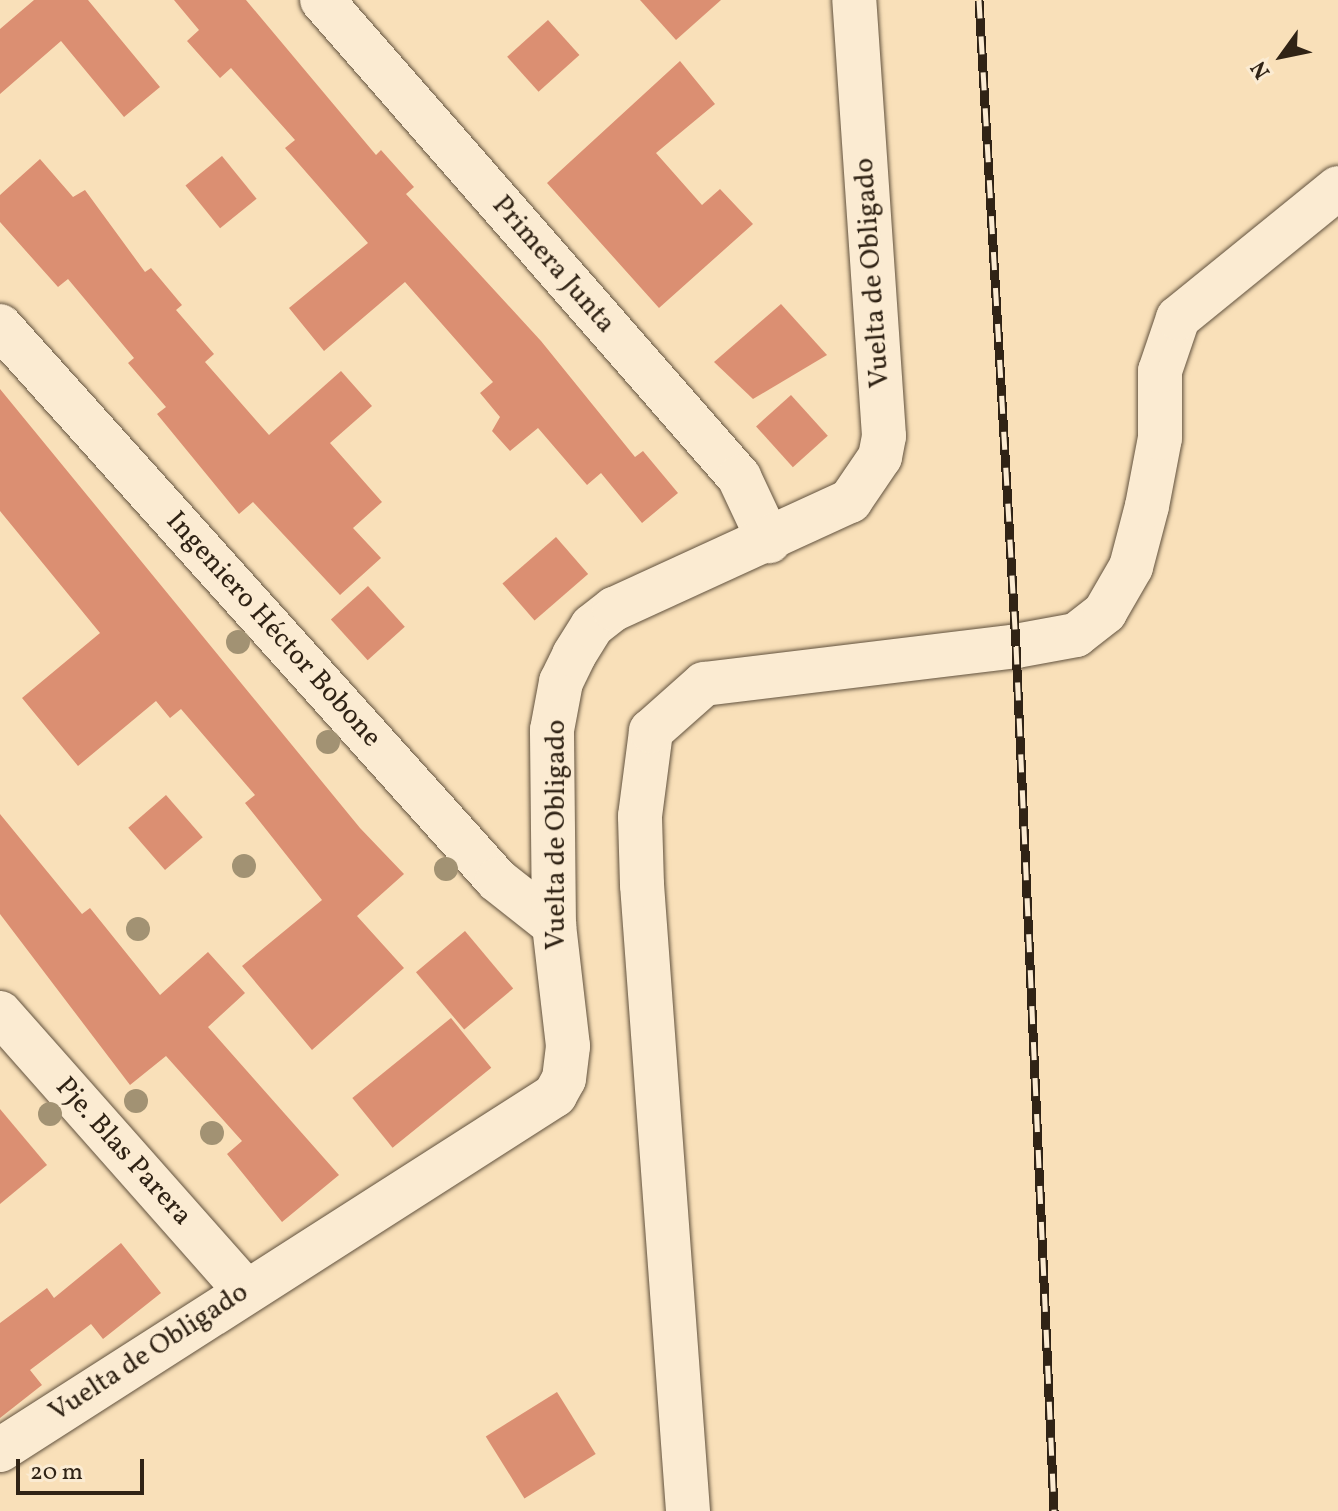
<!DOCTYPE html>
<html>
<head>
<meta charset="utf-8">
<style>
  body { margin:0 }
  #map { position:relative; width:1338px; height:1511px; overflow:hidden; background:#f9e0b9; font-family:Vollkorn,serif }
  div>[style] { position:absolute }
  .building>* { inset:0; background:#db8f72; transform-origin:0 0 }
  .roads { filter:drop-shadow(0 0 2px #62523e) drop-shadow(0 0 2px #62523e) }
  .minor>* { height:44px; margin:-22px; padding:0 22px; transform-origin:22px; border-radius:22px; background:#fbebd2 }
  .rail>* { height:9px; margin-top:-4.5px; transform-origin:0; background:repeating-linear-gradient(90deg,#fbebd2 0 18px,#302315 0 36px); box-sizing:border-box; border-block:2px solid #302315 }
  .trees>* { width:24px; height:24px; margin:-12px; border-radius:50%; background:#a29273 }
  span { translate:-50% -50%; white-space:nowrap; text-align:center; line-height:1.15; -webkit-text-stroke:6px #fbebd2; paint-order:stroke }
  .street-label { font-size:28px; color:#302315 }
  .north { position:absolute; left:1242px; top:16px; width:80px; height:80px; -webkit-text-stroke:6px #fbebd2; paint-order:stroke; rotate:237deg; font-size:22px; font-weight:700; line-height:32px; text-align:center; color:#302315 }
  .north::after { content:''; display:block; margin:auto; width:28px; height:36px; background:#302315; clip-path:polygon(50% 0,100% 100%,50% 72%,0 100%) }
  .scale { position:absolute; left:16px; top:1459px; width:128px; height:36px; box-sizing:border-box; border:4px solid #302315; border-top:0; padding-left:10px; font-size:24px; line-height:28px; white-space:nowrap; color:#302315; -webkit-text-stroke:6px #fbebd2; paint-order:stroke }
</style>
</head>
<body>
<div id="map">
  <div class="building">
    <div style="clip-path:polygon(34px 0,88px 0,160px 87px,124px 117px,61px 41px,0 94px,0 29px)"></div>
    <div style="clip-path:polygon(174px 0,246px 0,376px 155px,381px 150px,414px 187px,406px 194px,541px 341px,635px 457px,643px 451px,678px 493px,642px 523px,601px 473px,587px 485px,538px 428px,510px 451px,492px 431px,500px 417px,480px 393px,493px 382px,405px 282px,324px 351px,289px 308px,368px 243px,285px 148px,295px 140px,231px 68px,220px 78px,187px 41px,199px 30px)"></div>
    <div style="clip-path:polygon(640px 0,721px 0,676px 40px)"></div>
    <div style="left:548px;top:20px;width:47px;height:55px;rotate:48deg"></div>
    <div style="clip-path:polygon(680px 61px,715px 104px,656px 153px,702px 205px,720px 189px,753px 224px,659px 308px,547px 183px)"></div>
    <div style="left:222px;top:156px;width:55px;height:47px;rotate:51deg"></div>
    <div style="clip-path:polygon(40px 159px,73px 197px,85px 190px,145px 272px,151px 268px,182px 305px,176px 310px,214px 354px,205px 362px,269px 435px,341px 371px,372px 406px,330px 443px,382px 502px,353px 528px,381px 558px,340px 595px,253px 502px,239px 514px,157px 414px,166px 407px,128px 363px,134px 358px,68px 279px,58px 287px,0 222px,0 195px)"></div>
    <div style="clip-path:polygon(781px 304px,827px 355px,753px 399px,714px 362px)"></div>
    <div style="clip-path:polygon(0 389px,360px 828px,404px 874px,357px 916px,404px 968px,312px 1050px,242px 966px,322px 900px,245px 803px,255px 795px,181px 709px,170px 718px,156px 701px,78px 766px,22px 698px,100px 633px,0 511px)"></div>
    <div style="left:791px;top:395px;width:55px;height:47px;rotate:48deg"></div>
    <div style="left:556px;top:537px;width:49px;height:71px;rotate:49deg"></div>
    <div style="left:368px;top:586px;width:55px;height:50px;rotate:48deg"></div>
    <div style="left:166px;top:795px;width:56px;height:50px;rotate:49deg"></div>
    <div style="clip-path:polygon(0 814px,82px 914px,90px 908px,160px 995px,208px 952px,245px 993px,208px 1027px,339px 1175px,282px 1222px,227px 1154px,242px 1141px,166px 1056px,130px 1085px,0 914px)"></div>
    <div style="left:465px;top:931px;width:75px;height:64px;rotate:50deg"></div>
    <div style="left:451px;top:1018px;width:64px;height:127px;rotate:51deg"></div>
    <div style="clip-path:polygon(0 1109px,47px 1165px,0 1204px)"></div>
    <div style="clip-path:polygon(121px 1243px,161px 1293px,103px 1339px,91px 1324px,30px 1370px,42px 1385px,0 1418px,0 1323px,47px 1288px,54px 1298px)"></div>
    <div style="left:557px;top:1392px;width:73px;height:84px;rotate:58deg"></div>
  </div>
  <div class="roads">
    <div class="minor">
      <div style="left:322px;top:0;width:634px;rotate:48.84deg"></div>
      <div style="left:739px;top:477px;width:71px;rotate:64.9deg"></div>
      <div style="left:0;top:326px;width:744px;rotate:48.1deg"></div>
      <div style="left:497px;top:880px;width:73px;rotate:38.3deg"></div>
      <div style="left:0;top:1013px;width:370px;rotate:48.5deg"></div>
      <div style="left:0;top:1450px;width:659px;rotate:-32.6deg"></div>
      <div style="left:555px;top:1095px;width:18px;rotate:-61deg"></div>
      <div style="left:564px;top:1079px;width:33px;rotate:-83deg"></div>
      <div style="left:568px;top:1046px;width:122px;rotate:-96.6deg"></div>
      <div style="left:554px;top:925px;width:195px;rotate:-90.6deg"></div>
      <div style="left:552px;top:730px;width:49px;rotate:-79.4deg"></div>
      <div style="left:561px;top:682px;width:30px;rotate:-64deg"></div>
      <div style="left:574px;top:655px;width:34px;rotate:-58deg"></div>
      <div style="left:592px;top:626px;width:28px;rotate:-38deg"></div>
      <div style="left:614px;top:609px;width:260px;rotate:-24.6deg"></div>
      <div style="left:850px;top:501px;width:53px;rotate:-55.7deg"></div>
      <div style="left:880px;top:457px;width:21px;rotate:-79deg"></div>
      <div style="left:884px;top:436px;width:437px;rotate:-93.9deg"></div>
      <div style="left:688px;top:1511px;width:628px;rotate:-94.2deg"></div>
      <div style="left:642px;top:885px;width:69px;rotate:-91.7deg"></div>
      <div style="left:640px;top:816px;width:86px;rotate:-82.6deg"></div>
      <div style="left:651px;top:731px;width:71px;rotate:-41.6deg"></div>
      <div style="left:704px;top:684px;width:314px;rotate:-6.9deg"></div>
      <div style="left:1016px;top:646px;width:61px;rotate:-10.4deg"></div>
      <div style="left:1076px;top:635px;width:37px;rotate:-38deg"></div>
      <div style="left:1105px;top:612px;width:52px;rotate:-60deg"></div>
      <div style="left:1131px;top:567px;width:63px;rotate:-75.3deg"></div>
      <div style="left:1147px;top:506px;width:69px;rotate:-79.2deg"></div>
      <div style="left:1160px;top:438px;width:67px;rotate:-90deg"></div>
      <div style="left:1160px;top:371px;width:56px;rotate:-71.2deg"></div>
      <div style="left:1178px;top:318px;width:206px;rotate:-39.1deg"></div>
    </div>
  </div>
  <div class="rail">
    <div style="left:979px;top:0;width:647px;rotate:86.72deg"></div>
    <div style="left:1016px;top:646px;width:866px;rotate:87.48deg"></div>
  </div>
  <div class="trees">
    <div style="left:238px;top:642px"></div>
    <div style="left:328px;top:742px"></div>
    <div style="left:244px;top:866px"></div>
    <div style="left:446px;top:869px"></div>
    <div style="left:138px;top:929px"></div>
    <div style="left:136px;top:1101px"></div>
    <div style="left:50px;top:1114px"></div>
    <div style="left:212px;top:1133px"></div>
  </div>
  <div class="street-label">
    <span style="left:553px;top:265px;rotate:49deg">Primera Junta</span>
    <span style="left:873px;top:273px;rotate:-94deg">Vuelta de Obligado</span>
    <span style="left:273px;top:630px;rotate:48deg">Ingeniero Héctor Bobone</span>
    <span style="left:557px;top:835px;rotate:-90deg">Vuelta de Obligado</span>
    <span style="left:123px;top:1152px;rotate:48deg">Pje. Blas Parera</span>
    <span style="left:149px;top:1353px;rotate:-33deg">Vuelta de Obligado</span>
  </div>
  <div class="north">N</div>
  <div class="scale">20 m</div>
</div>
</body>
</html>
